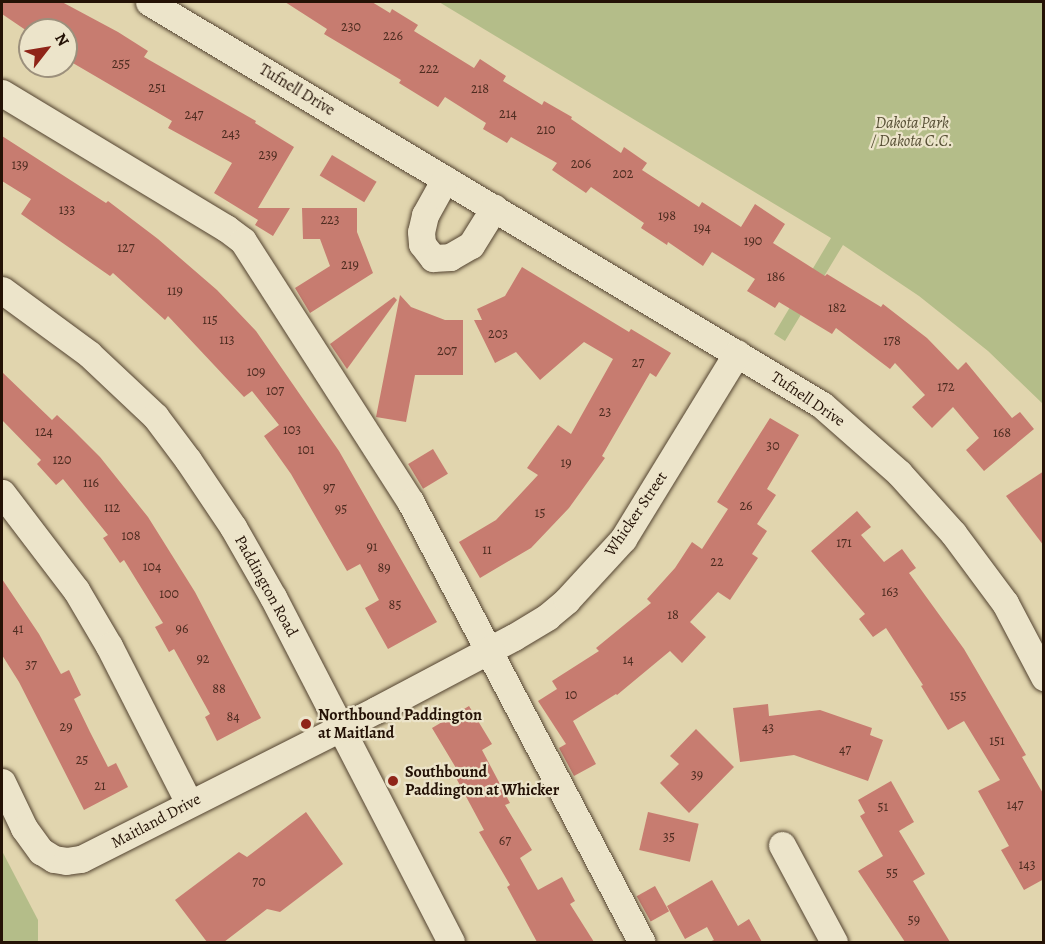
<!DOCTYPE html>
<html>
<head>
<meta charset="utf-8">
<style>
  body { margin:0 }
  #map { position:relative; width:1045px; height:944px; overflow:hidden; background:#e1d5ae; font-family:Alegreya,serif }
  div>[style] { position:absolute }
  .green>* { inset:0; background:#b4bd89 }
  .building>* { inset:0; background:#c77c70; transform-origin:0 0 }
  .roads { filter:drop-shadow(0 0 2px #534330) drop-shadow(0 0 2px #534330) }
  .minor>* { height:27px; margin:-13.5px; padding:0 13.5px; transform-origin:13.5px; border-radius:13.5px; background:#ece4ca }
  .dots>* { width:16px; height:16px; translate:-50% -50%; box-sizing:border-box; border:3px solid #ece4ca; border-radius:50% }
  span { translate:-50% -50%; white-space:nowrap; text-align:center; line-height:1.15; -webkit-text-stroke:4.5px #ece4ca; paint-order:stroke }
  .number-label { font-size:14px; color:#4d2c20 }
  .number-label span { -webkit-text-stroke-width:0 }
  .street-label { font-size:16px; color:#241206 }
  .park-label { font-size:16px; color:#564e34; font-style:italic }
  .poi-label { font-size:16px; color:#241206; font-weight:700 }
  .left { translate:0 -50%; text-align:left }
  .frame { position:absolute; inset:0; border:3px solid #241206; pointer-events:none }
  .north { position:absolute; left:18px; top:18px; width:60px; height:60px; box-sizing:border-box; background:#ece4ca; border:2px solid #9c907c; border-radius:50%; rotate:59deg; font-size:16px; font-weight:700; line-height:24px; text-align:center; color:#241206 }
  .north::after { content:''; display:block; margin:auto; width:21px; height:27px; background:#8f2418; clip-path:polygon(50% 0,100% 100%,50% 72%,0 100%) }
</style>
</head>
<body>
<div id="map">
  <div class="green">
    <div style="clip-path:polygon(439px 2px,1043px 2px,1043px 404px,988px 351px,919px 296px,843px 245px,785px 341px,774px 334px,831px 238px)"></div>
    <div style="clip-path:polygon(2px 851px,38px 920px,38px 942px,2px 942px)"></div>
  </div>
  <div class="building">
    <div style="clip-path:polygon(2px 2px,62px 2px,118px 32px,148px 51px,144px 57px,256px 121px,255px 123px,294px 147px,258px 208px,290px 208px,273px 236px,255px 225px,258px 220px,214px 193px,232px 163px,168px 128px,172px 121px,66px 59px,66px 30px,30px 30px,30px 33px,2px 14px)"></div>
    <div style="clip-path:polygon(285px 2px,372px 2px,390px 13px,392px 9px,418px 25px,414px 31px,474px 68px,480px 59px,506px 76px,503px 81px,542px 105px,544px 101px,572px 117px,571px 119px,621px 153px,624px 147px,647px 163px,642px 170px,699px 207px,702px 202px,741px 227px,755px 204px,785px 224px,773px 243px,825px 276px,827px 274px,881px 307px,883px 304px,927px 338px,958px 370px,966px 362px,1012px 418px,1020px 412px,1034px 429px,984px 471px,966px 450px,979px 438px,953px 407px,932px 428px,912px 407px,925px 395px,895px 363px,890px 369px,836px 328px,832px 334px,779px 302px,775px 308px,747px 291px,755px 279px,712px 252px,703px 266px,668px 242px,667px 245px,641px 228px,644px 223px,591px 187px,586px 193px,552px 170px,557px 163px,511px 137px,507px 143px,483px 129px,486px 123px,445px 97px,438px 107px,399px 83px,401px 80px,324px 34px,327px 29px)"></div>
    <div style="clip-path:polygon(2px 136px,106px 203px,108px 201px,158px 239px,217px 290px,256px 331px,339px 451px,437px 622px,388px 649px,365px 608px,379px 600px,360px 564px,347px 571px,291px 474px,264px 436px,279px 425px,252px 391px,244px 397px,168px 316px,165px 320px,113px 273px,110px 276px,21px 214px,31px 199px,2px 181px)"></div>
    <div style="left:332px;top:155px;width:52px;height:24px;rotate:31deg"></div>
    <div style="clip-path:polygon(302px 208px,357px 208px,357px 232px,373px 273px,310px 313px,295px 288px,330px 266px,320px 239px,303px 239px)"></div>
    <div style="clip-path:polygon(522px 267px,629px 332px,631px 329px,671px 353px,656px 377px,650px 373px,602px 456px,605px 458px,569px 508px,531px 548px,480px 578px,459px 542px,496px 520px,538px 475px,527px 468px,558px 425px,571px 434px,613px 359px,584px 342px,540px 380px,516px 352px,495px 363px,474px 320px,482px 320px,477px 309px,505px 296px)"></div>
    <div style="clip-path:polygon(400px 295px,411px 307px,445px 320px,463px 320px,463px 375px,415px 375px,406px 422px,376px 417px)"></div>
    <div style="clip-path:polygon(394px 297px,397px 300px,347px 369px,330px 344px)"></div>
    <div style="clip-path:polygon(2px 372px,52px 420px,57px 415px,72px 429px,100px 457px,148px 517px,195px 592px,261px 718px,217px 741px,205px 717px,210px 714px,174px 649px,169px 652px,155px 627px,163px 623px,124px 560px,120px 563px,103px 538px,108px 535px,63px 479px,56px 485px,37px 464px,41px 460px,2px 420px)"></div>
    <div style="clip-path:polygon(770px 418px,799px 435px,767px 489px,776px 495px,757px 524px,767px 531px,752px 554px,758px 558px,730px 600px,718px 592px,690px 622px,706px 637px,682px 663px,670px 651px,617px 695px,616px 694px,573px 721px,596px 764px,574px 776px,559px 748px,566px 744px,538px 701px,557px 689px,552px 681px,599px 651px,596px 648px,651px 603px,647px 599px,675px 568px,692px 542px,702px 549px,728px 509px,717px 502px)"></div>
    <div style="left:433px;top:449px;width:29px;height:29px;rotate:59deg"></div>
    <div style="clip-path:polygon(1044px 471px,1044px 546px,1006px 496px)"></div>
    <div style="clip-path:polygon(857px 511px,871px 527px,861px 535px,884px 562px,902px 549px,916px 568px,909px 573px,964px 649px,1026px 755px,1022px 757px,1044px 795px,1044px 879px,1024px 890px,1001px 850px,1009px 846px,978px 791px,1000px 780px,964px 721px,948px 730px,921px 686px,923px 685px,886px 628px,873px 637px,859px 619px,865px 614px,811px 551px)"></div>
    <div style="clip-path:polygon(2px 579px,39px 634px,61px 674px,69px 670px,81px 695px,74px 699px,90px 732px,108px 767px,116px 763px,128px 787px,84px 810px,19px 682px,2px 655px)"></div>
    <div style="clip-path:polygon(768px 704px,769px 716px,820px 710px,872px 728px,870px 735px,883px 740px,868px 781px,794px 755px,740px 762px,733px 708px)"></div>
    <div style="clip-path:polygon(469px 706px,492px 744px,482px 750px,510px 803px,505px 805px,532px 850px,520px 858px,538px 890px,562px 877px,575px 901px,570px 904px,594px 942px,537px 942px,507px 887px,510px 885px,479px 832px,484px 830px,455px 776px,459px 773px,432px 728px)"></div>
    <div style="clip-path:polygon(696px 729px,734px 767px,689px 813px,660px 783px,679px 764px,670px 756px)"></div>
    <div style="clip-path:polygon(891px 781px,914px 822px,899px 831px,925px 874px,913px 881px,950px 942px,905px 942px,858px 871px,883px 856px,860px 816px,865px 813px,858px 800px)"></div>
    <div style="clip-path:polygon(306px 812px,343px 864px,280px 912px,267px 909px,224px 942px,207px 942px,175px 900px,239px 852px,247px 857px)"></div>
    <div style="left:648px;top:812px;width:52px;height:39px;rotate:13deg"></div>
    <div style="clip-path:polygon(712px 880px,738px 926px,749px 919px,762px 942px,709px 942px,714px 940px,707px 927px,685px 939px,667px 906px)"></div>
    <div style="left:655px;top:886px;width:29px;height:21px;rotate:61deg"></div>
  </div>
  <div class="roads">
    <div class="minor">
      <div style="left:149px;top:2px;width:784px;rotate:30.91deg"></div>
      <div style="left:822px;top:405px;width:103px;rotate:41.4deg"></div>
      <div style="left:899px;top:473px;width:81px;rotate:48deg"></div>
      <div style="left:953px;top:533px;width:87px;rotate:53.4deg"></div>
      <div style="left:1005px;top:603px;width:84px;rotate:62.2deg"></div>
      <div style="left:2px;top:93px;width:262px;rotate:31.1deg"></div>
      <div style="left:226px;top:228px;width:21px;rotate:37deg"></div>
      <div style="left:243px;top:241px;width:309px;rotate:57.3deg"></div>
      <div style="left:410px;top:501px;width:498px;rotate:62.3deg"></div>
      <div style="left:445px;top:179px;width:41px;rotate:119.1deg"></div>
      <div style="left:425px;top:215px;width:17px;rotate:103deg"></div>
      <div style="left:421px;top:232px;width:12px;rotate:85deg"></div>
      <div style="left:422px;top:244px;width:18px;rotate:52deg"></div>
      <div style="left:433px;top:258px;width:17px;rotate:-3deg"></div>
      <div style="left:450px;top:257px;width:24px;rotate:-30deg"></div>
      <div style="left:471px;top:245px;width:44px;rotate:-58.1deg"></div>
      <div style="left:2px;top:290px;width:108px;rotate:36.3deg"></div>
      <div style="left:89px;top:354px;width:91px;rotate:43.2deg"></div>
      <div style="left:155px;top:416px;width:55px;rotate:53.1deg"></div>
      <div style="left:188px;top:460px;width:81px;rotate:56.1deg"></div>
      <div style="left:233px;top:527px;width:81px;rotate:60.3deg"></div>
      <div style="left:273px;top:597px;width:388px;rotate:62.7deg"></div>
      <div style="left:2px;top:493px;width:122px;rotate:52.7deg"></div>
      <div style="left:76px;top:590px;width:65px;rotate:59.5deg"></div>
      <div style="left:109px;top:646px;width:176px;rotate:63deg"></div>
      <div style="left:2px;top:782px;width:51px;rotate:64.4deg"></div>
      <div style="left:24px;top:828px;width:29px;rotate:54deg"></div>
      <div style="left:41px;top:851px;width:15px;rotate:32deg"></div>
      <div style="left:54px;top:859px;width:12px;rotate:9deg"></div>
      <div style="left:66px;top:861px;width:15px;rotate:-8deg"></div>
      <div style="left:81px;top:859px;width:330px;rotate:-26.8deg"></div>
      <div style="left:376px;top:710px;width:156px;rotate:-27.9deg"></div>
      <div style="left:514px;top:637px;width:39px;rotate:-31deg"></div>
      <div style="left:547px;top:617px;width:26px;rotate:-40deg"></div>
      <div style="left:567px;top:600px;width:83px;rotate:-47.4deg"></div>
      <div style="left:623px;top:539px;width:218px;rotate:-58.5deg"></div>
      <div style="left:782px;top:845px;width:110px;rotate:61.8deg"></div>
    </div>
  </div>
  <div class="dots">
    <div style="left:306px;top:724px;background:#8f2418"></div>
    <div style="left:393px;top:781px;background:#8f2418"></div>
  </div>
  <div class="number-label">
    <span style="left:351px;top:27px">230</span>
    <span style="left:393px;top:36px">226</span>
    <span style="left:121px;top:64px">255</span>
    <span style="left:429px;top:69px">222</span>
    <span style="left:157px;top:88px">251</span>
    <span style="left:480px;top:89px">218</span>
    <span style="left:508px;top:114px">214</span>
    <span style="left:194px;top:115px">247</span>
    <span style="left:546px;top:130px">210</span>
    <span style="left:231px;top:134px">243</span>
    <span style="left:268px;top:155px">239</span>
    <span style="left:581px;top:164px">206</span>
    <span style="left:20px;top:165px">139</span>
    <span style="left:623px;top:174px">202</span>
    <span style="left:67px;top:210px">133</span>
    <span style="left:667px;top:216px">198</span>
    <span style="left:330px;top:220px">223</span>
    <span style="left:702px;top:228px">194</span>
    <span style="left:753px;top:241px">190</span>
    <span style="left:126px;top:248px">127</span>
    <span style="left:350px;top:265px">219</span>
    <span style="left:776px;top:277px">186</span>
    <span style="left:175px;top:291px">119</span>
    <span style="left:837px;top:308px">182</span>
    <span style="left:210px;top:320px">115</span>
    <span style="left:498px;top:334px">203</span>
    <span style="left:227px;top:340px">113</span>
    <span style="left:892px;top:341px">178</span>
    <span style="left:447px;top:351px">207</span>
    <span style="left:638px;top:363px">27</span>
    <span style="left:256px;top:372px">109</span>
    <span style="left:946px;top:387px">172</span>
    <span style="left:275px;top:391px">107</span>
    <span style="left:605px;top:412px">23</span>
    <span style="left:292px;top:430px">103</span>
    <span style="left:44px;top:432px">124</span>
    <span style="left:1002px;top:433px">168</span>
    <span style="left:773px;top:446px">30</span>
    <span style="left:306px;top:450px">101</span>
    <span style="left:62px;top:460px">120</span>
    <span style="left:566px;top:463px">19</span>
    <span style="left:91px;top:483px">116</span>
    <span style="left:329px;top:488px">97</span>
    <span style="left:746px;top:506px">26</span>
    <span style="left:112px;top:508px">112</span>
    <span style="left:341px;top:509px">95</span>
    <span style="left:540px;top:513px">15</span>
    <span style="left:131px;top:536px">108</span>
    <span style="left:844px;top:543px">171</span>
    <span style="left:372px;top:547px">91</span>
    <span style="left:487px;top:550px">11</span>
    <span style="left:717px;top:562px">22</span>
    <span style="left:152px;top:567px">104</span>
    <span style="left:384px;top:568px">89</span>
    <span style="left:890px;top:592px">163</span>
    <span style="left:169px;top:594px">100</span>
    <span style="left:395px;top:605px">85</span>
    <span style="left:673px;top:615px">18</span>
    <span style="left:18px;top:629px">41</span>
    <span style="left:182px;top:629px">96</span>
    <span style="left:203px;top:659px">92</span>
    <span style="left:628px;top:660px">14</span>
    <span style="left:31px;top:665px">37</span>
    <span style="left:219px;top:689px">88</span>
    <span style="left:571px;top:695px">10</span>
    <span style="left:958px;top:696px">155</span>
    <span style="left:233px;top:717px">84</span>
    <span style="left:66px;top:727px">29</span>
    <span style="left:768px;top:728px">43</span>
    <span style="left:997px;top:741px">151</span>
    <span style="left:845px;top:750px">47</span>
    <span style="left:82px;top:760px">25</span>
    <span style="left:697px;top:775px">39</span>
    <span style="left:100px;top:786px">21</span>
    <span style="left:1015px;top:805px">147</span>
    <span style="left:883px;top:807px">51</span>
    <span style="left:669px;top:837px">35</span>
    <span style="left:505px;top:841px">67</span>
    <span style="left:1027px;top:865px">143</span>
    <span style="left:892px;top:873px">55</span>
    <span style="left:259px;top:882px">70</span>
    <span style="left:914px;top:920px">59</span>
  </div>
  <div class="street-label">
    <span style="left:297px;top:90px;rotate:31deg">Tufnell Drive</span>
    <span style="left:808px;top:399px;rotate:34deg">Tufnell Drive</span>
    <span style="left:636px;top:514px;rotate:-56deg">Whicker Street</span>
    <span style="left:266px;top:586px;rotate:61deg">Paddington Road</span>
    <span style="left:156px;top:821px;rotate:-28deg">Maitland Drive</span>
  </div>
  <div class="park-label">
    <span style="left:912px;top:132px">Dakota Park<br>/ Dakota C.C.</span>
  </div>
  <div class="poi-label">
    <span class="left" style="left:318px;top:724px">Northbound Paddington<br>at Maitland</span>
    <span class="left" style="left:405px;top:781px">Southbound<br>Paddington at Whicker</span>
  </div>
  <div class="frame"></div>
  <div class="north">N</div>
</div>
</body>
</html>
